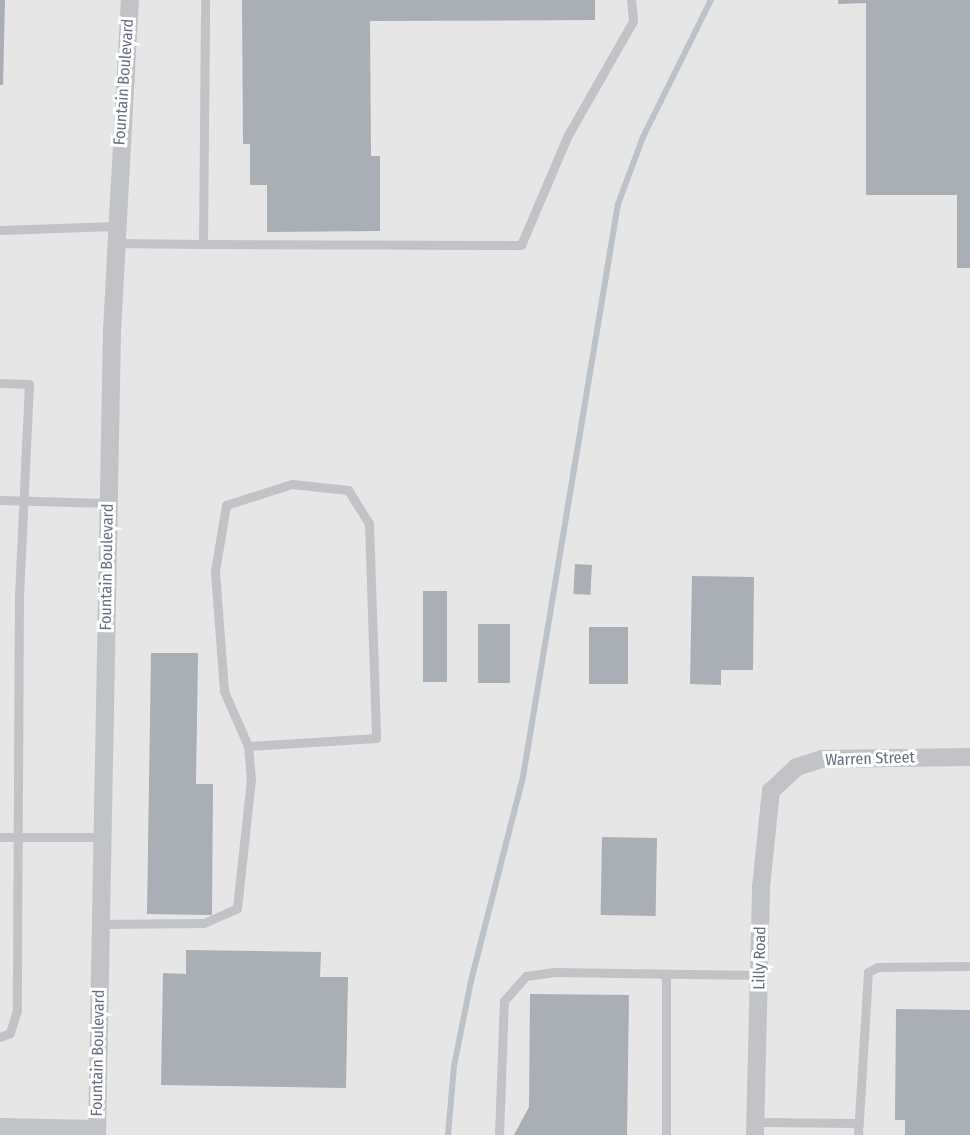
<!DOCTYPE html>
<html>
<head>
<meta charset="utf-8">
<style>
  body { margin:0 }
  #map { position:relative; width:970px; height:1135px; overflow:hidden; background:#f4f5f1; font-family:"Fira Sans Condensed",sans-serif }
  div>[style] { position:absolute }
  .built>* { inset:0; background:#e5e6e5; transform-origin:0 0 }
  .stream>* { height:6px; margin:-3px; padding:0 3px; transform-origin:3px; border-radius:3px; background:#bcc2c8 }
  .building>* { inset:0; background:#aaaeb5; transform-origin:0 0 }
  .lane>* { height:9px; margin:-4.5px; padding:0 4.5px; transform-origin:4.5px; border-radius:4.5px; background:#c1c3c7 }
  .street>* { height:18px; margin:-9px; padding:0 9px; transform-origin:9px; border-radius:9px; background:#c1c3c7 }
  span { translate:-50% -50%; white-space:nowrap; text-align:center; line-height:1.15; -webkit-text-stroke:6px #fff; paint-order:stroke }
  .street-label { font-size:16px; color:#677080 }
</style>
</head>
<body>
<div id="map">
  <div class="built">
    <div style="left:0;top:0;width:970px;height:1135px"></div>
  </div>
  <div class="stream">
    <div style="left:448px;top:1135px;width:69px;rotate:-85deg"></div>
    <div style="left:454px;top:1066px;width:87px;rotate:-78.7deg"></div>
    <div style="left:471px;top:981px;width:211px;rotate:-75.7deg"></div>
    <div style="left:523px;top:777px;width:581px;rotate:-80.59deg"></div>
    <div style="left:618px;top:204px;width:72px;rotate:-69.5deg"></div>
    <div style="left:643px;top:137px;width:153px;rotate:-63.6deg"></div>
  </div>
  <div class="building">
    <div style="clip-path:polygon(0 0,5px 0,3px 85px,0 85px)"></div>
    <div style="clip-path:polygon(242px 0,595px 0,595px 20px,370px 21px,371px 156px,380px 156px,380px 231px,267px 232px,267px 185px,250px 185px,250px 144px,243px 144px)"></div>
    <div style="clip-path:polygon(838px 0,970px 0,970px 268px,957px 268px,957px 195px,866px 195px,866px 3px,838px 4px)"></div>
    <div style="left:575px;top:564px;width:17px;height:30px;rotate:3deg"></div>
    <div style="clip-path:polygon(692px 576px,754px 577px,753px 670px,721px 670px,721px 685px,690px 684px)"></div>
    <div style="left:423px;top:591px;width:24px;height:91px"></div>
    <div style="left:510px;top:624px;width:59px;height:32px;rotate:90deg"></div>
    <div style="left:589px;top:627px;width:39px;height:57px"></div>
    <div style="clip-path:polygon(151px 653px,198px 653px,196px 784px,213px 784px,212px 915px,147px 914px)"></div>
    <div style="left:602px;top:837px;width:55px;height:78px;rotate:1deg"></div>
    <div style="clip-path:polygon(186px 950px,321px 952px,320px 977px,348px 977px,346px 1088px,161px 1085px,163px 973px,186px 974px)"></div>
    <div style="clip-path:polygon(530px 994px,629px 995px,627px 1135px,514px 1135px,529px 1107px)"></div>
    <div style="clip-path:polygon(896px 1009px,970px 1010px,970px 1135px,905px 1135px,905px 1120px,895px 1120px)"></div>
  </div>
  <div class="lane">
    <div style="left:0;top:230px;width:115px;rotate:-2deg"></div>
    <div style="left:114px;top:243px;width:89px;rotate:0.6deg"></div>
    <div style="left:203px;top:244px;width:244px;rotate:-89.5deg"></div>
    <div style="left:203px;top:244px;width:318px;rotate:0.2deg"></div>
    <div style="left:521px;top:245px;width:120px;rotate:-66.9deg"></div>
    <div style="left:568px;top:135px;width:131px;rotate:-60.3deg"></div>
    <div style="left:633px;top:21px;width:21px;rotate:-95deg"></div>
    <div style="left:0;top:383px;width:29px;rotate:2deg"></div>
    <div style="left:29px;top:384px;width:209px;rotate:92.7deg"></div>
    <div style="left:19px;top:593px;width:417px;rotate:90.3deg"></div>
    <div style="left:17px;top:1010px;width:24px;rotate:107deg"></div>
    <div style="left:10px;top:1033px;width:11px;rotate:158deg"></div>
    <div style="left:0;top:500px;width:108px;rotate:1.6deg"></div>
    <div style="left:0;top:837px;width:102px"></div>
    <div style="left:100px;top:924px;width:104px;rotate:-0.6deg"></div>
    <div style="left:204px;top:923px;width:36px;rotate:-24deg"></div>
    <div style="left:237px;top:908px;width:129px;rotate:-83.8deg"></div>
    <div style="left:251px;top:780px;width:34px;rotate:-95deg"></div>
    <div style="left:248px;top:746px;width:60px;rotate:-113.6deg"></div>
    <div style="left:224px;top:691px;width:120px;rotate:-94.3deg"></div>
    <div style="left:215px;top:571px;width:67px;rotate:-80.5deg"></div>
    <div style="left:226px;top:505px;width:69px;rotate:-17.7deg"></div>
    <div style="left:292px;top:484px;width:56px;rotate:6.1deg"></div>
    <div style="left:348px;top:490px;width:39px;rotate:58deg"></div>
    <div style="left:369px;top:523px;width:215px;rotate:88.1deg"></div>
    <div style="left:376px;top:738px;width:128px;rotate:176.4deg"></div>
    <div style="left:666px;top:974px;width:161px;rotate:90deg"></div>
    <div style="left:756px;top:1122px;width:102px;rotate:0.6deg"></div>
    <div style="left:499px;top:1135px;width:134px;rotate:-87.9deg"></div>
    <div style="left:504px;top:1001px;width:33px;rotate:-49deg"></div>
    <div style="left:526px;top:976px;width:27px;rotate:-8deg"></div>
    <div style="left:553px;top:972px;width:206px;rotate:0.8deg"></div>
    <div style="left:858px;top:1135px;width:163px;rotate:-86.5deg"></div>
    <div style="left:868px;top:972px;width:11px;rotate:-27deg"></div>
    <div style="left:878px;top:967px;width:90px;rotate:-0.6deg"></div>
  </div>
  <div class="street">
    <div style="left:0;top:1127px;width:97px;rotate:1.2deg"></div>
    <div style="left:97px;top:1135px;width:805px;rotate:-88.93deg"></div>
    <div style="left:112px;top:330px;width:330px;rotate:-86.9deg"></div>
    <div style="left:755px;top:1135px;width:248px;rotate:-88.6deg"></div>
    <div style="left:761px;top:887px;width:97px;rotate:-84.1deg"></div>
    <div style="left:771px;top:791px;width:35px;rotate:-43deg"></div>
    <div style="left:797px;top:767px;width:26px;rotate:-18deg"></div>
    <div style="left:822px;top:759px;width:148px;rotate:-0.8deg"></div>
  </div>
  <div class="street-label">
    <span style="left:124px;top:82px;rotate:-86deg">Fountain Boulevard</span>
    <span style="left:107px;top:567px;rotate:-89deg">Fountain Boulevard</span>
    <span style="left:870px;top:759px;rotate:-2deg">Warren Street</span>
    <span style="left:760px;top:958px;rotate:-89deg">Lilly Road</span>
    <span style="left:98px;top:1053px;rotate:-89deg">Fountain Boulevard</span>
  </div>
</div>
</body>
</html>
